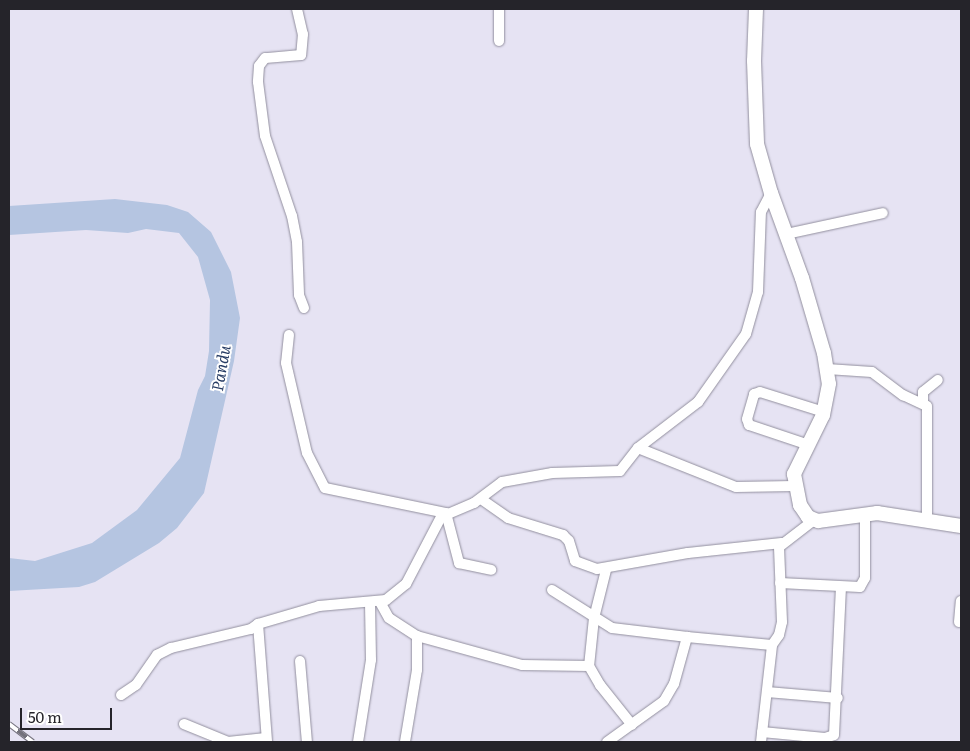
<!DOCTYPE html>
<html>
<head>
<meta charset="utf-8">
<style>
  body { margin:0 }
  #map { position:relative; width:970px; height:751px; overflow:hidden; background:#e6e3f3; font-family:Literata,serif }
  div>[style] { position:absolute }
  .water>* { inset:0; background:#b5c5e1 }
  .roads { filter:drop-shadow(0 0 1px #928f9e) drop-shadow(0 0 1px #928f9e) }
  .street>* { height:10px; margin:-5px; padding:0 5px; transform-origin:5px; border-radius:5px; background:#fff }
  .secondary>* { height:14px; margin:-7px; padding:0 7px; transform-origin:7px; border-radius:7px; background:#fff }
  .rail>* { height:5.5px; margin-top:-2.75px; transform-origin:0; background:repeating-linear-gradient(90deg,#fff 0 11px,#74727c 0 22px); box-sizing:border-box; border-block:1px solid #74727c }
  span { translate:-50% -50%; white-space:nowrap; text-align:center; line-height:1.15; -webkit-text-stroke:4px #fff; paint-order:stroke }
  .water-label { font-size:16px; color:#273c64; font-style:italic }
  .frame { position:absolute; inset:0; border:10px solid #25242a; pointer-events:none }
  .scale { position:absolute; left:20px; top:708px; width:92px; height:22px; box-sizing:border-box; border:2px solid #25242a; border-top:0; padding-left:6px; font-size:15px; line-height:18px; white-space:nowrap; color:#25242a; -webkit-text-stroke:4px #fff; paint-order:stroke }
</style>
</head>
<body>
<div id="map">
  <div class="water">
    <div style="clip-path:polygon(115px 199px,167px 205px,188px 212px,211px 232px,231px 272px,240px 318px,234px 361px,204px 493px,177px 528px,159px 543px,95px 582px,79px 587px,9px 591px,9px 558px,35px 561px,92px 543px,137px 510px,180px 458px,198px 390px,205px 376px,209px 351px,210px 300px,198px 257px,179px 233px,146px 229px,128px 233px,86px 230px,9px 235px,9px 206px)"></div>
  </div>
  <div class="roads">
    <div class="street">
      <div style="left:297px;top:9px;width:26px;rotate:77deg"></div>
      <div style="left:303px;top:34px;width:21px;rotate:95deg"></div>
      <div style="left:301px;top:55px;width:36px;rotate:175deg"></div>
      <div style="left:265px;top:58px;width:10px;rotate:127deg"></div>
      <div style="left:259px;top:66px;width:16px;rotate:94deg"></div>
      <div style="left:258px;top:82px;width:54px;rotate:82.6deg"></div>
      <div style="left:265px;top:136px;width:84px;rotate:71.4deg"></div>
      <div style="left:292px;top:216px;width:26px;rotate:79deg"></div>
      <div style="left:297px;top:242px;width:53px;rotate:87.8deg"></div>
      <div style="left:299px;top:295px;width:14px;rotate:69deg"></div>
      <div style="left:499px;top:9px;width:32px;rotate:90deg"></div>
      <div style="left:786px;top:234px;width:99px;rotate:-12.2deg"></div>
      <div style="left:289px;top:335px;width:28px;rotate:96deg"></div>
      <div style="left:286px;top:363px;width:92px;rotate:76.9deg"></div>
      <div style="left:307px;top:453px;width:39px;rotate:63deg"></div>
      <div style="left:325px;top:488px;width:124px;rotate:11.7deg"></div>
      <div style="left:446px;top:513px;width:52px;rotate:75.4deg"></div>
      <div style="left:459px;top:563px;width:33px;rotate:12deg"></div>
      <div style="left:827px;top:369px;width:45px;rotate:3.8deg"></div>
      <div style="left:872px;top:372px;width:39px;rotate:37deg"></div>
      <div style="left:903px;top:395px;width:26px;rotate:25deg"></div>
      <div style="left:927px;top:406px;width:114px;rotate:90deg"></div>
      <div style="left:923px;top:403px;width:11px;rotate:-90deg"></div>
      <div style="left:923px;top:392px;width:19px;rotate:-39deg"></div>
      <div style="left:809px;top:445px;width:63px;rotate:-161.6deg"></div>
      <div style="left:749px;top:425px;width:6px;rotate:-108deg"></div>
      <div style="left:747px;top:419px;width:26px;rotate:-74deg"></div>
      <div style="left:754px;top:394px;width:6px;rotate:-18deg"></div>
      <div style="left:760px;top:392px;width:67px;rotate:17.4deg"></div>
      <div style="left:638px;top:448px;width:105px;rotate:21.7deg"></div>
      <div style="left:736px;top:487px;width:58px;rotate:-1deg"></div>
      <div style="left:481px;top:499px;width:33px;rotate:35deg"></div>
      <div style="left:508px;top:518px;width:58px;rotate:17.2deg"></div>
      <div style="left:563px;top:535px;width:8px;rotate:45deg"></div>
      <div style="left:569px;top:541px;width:21px;rotate:73deg"></div>
      <div style="left:575px;top:561px;width:23px;rotate:20deg"></div>
      <div style="left:597px;top:569px;width:92px;rotate:-10deg"></div>
      <div style="left:688px;top:553px;width:94px;rotate:-6.1deg"></div>
      <div style="left:606px;top:570px;width:49px;rotate:104deg"></div>
      <div style="left:594px;top:618px;width:48px;rotate:95.9deg"></div>
      <div style="left:589px;top:666px;width:22px;rotate:60deg"></div>
      <div style="left:600px;top:685px;width:51px;rotate:51.3deg"></div>
      <div style="left:780px;top:583px;width:80px;rotate:2.9deg"></div>
      <div style="left:860px;top:587px;width:10px;rotate:-61deg"></div>
      <div style="left:865px;top:578px;width:63px;rotate:-90deg"></div>
      <div style="left:552px;top:590px;width:71px;rotate:32.3deg"></div>
      <div style="left:612px;top:628px;width:76px;rotate:6.8deg"></div>
      <div style="left:380px;top:602px;width:18px;rotate:61deg"></div>
      <div style="left:389px;top:618px;width:33px;rotate:33deg"></div>
      <div style="left:417px;top:636px;width:34px;rotate:90deg"></div>
      <div style="left:417px;top:670px;width:73px;rotate:99.5deg"></div>
      <div style="left:959px;top:622px;width:21px;rotate:-85deg"></div>
      <div style="left:258px;top:624px;width:118px;rotate:85.6deg"></div>
      <div style="left:417px;top:636px;width:109px;rotate:15.4deg"></div>
      <div style="left:522px;top:665px;width:67px;rotate:0.9deg"></div>
      <div style="left:300px;top:661px;width:81px;rotate:85.1deg"></div>
      <div style="left:767px;top:692px;width:71px;rotate:4.8deg"></div>
      <div style="left:121px;top:695px;width:18px;rotate:-34deg"></div>
      <div style="left:136px;top:685px;width:37px;rotate:-55deg"></div>
      <div style="left:157px;top:655px;width:16px;rotate:-27deg"></div>
      <div style="left:171px;top:648px;width:82px;rotate:-13.4deg"></div>
      <div style="left:251px;top:629px;width:9px;rotate:-36deg"></div>
      <div style="left:258px;top:624px;width:64px;rotate:-16.4deg"></div>
      <div style="left:319px;top:606px;width:67px;rotate:-5.1deg"></div>
      <div style="left:386px;top:600px;width:26px;rotate:-39deg"></div>
      <div style="left:406px;top:584px;width:76px;rotate:-62.4deg"></div>
      <div style="left:441px;top:517px;width:36px;rotate:-23deg"></div>
      <div style="left:474px;top:503px;width:35px;rotate:-37deg"></div>
      <div style="left:502px;top:482px;width:51px;rotate:-10.2deg"></div>
      <div style="left:552px;top:473px;width:68px;rotate:-1.7deg"></div>
      <div style="left:620px;top:471px;width:29px;rotate:-52deg"></div>
      <div style="left:638px;top:448px;width:76px;rotate:-37.5deg"></div>
      <div style="left:698px;top:402px;width:83px;rotate:-54.8deg"></div>
      <div style="left:746px;top:334px;width:44px;rotate:-74.1deg"></div>
      <div style="left:758px;top:292px;width:80px;rotate:-87.9deg"></div>
      <div style="left:761px;top:212px;width:21px;rotate:-62deg"></div>
      <div style="left:184px;top:724px;width:48px;rotate:22.2deg"></div>
      <div style="left:228px;top:742px;width:38px;rotate:-6deg"></div>
      <div style="left:762px;top:732px;width:63px;rotate:5.4deg"></div>
      <div style="left:825px;top:738px;width:9px;rotate:-18deg"></div>
      <div style="left:834px;top:735px;width:147px;rotate:-87.3deg"></div>
      <div style="left:358px;top:742px;width:83px;rotate:-81deg"></div>
      <div style="left:371px;top:660px;width:57px;rotate:-91deg"></div>
      <div style="left:607px;top:742px;width:70px;rotate:-35.7deg"></div>
      <div style="left:664px;top:701px;width:20px;rotate:-60deg"></div>
      <div style="left:674px;top:684px;width:49px;rotate:-74.5deg"></div>
      <div style="left:687px;top:637px;width:85px;rotate:5.4deg"></div>
      <div style="left:761px;top:742px;width:98px;rotate:-83.5deg"></div>
      <div style="left:772px;top:645px;width:12px;rotate:-55deg"></div>
      <div style="left:779px;top:635px;width:13px;rotate:-77deg"></div>
      <div style="left:782px;top:622px;width:75px;rotate:-92.3deg"></div>
      <div style="left:779px;top:547px;width:44px;rotate:-37.6deg"></div>
    </div>
    <div class="secondary">
      <div style="left:756px;top:9px;width:52px;rotate:92.2deg"></div>
      <div style="left:754px;top:61px;width:83px;rotate:87.9deg"></div>
      <div style="left:757px;top:144px;width:51px;rotate:74.1deg"></div>
      <div style="left:771px;top:193px;width:90px;rotate:70deg"></div>
      <div style="left:802px;top:278px;width:78px;rotate:73.7deg"></div>
      <div style="left:824px;top:353px;width:31px;rotate:81deg"></div>
      <div style="left:829px;top:384px;width:32px;rotate:101deg"></div>
      <div style="left:823px;top:415px;width:66px;rotate:116.2deg"></div>
      <div style="left:794px;top:474px;width:32px;rotate:79deg"></div>
      <div style="left:800px;top:505px;width:14px;rotate:56deg"></div>
      <div style="left:808px;top:517px;width:11px;rotate:22deg"></div>
      <div style="left:818px;top:521px;width:60px;rotate:-7.7deg"></div>
      <div style="left:877px;top:513px;width:85px;rotate:8.8deg"></div>
    </div>
  </div>
  <div class="rail">
    <div style="left:9px;top:724px;width:30px;rotate:37deg"></div>
  </div>
  <div class="water-label">
    <span style="left:220px;top:368px;rotate:-80deg">Pandu</span>
  </div>
  <div class="frame"></div>
  <div class="scale">50 m</div>
</div>
</body>
</html>
